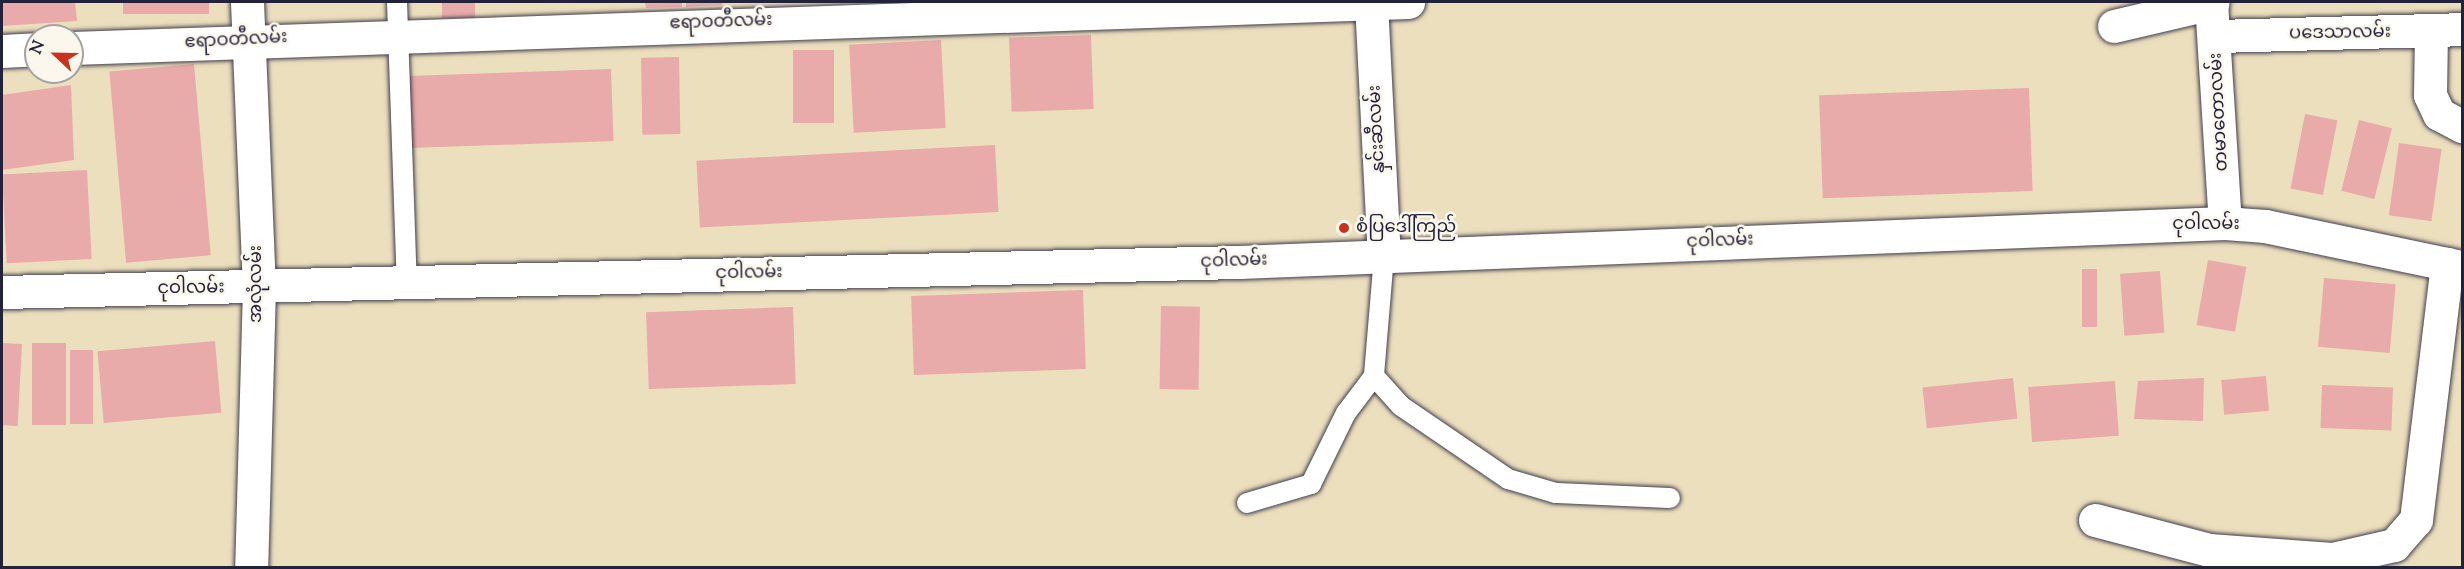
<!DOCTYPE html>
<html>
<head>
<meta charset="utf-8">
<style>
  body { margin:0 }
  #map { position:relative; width:2464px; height:569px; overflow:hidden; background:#ecdfbd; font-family:"Sorts Mill Goudy","Noto Sans Myanmar",serif }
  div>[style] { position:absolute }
  .building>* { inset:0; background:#e9abaa; transform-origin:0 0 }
  .roads { filter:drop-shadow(0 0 2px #403e4e) drop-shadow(0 0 2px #403e4e) }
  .service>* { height:20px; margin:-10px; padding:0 10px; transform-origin:10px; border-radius:10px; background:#fff }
  .minor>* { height:33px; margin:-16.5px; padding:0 16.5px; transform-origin:16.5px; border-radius:16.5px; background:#fff }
  .tertiary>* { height:33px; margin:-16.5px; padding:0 16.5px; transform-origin:16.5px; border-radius:16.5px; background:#fff }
  .primary>* { height:33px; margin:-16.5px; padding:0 16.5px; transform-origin:16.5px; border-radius:16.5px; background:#fff }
  .dots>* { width:16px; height:16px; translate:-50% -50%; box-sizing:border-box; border:3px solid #fbf7ec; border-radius:50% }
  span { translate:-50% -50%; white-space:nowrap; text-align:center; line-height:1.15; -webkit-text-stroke:5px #fbf7ec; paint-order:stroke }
  .street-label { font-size:18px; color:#22223b }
  .poi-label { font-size:18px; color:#22223b }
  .left { translate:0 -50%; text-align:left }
  .frame { position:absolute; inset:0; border:3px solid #22223b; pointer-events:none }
  .north { position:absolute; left:24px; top:24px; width:60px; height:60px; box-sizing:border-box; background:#fbf7ec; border:2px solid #a4a2a5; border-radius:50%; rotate:292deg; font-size:16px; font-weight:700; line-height:24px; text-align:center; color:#22223b }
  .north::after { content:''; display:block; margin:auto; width:21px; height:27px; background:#c8321e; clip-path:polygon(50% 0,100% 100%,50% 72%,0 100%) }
</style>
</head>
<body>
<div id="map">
  <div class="building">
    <div style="clip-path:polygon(2px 2px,75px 2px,77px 21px,2px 26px)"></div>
    <div style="left:123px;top:2px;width:86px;height:12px"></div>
    <div style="left:442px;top:2px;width:33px;height:16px"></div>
    <div style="clip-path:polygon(645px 2px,682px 2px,682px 7px,646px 8px)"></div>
    <div style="clip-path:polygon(686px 2px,722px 2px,722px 5px,686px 7px)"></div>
    <div style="left:1091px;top:35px;width:74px;height:82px;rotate:88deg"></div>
    <div style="left:941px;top:40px;width:88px;height:92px;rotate:87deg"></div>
    <div style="left:834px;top:50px;width:73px;height:41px;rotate:90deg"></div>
    <div style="left:679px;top:57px;width:77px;height:38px;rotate:89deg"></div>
    <div style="left:194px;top:64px;width:192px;height:85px;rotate:85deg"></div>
    <div style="left:611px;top:69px;width:72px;height:203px;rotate:88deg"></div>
    <div style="clip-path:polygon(71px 85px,74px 160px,2px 170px,2px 95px)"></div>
    <div style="left:2029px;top:88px;width:103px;height:210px;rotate:88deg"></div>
    <div style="left:2305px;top:114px;width:33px;height:76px;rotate:11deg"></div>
    <div style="left:2359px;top:120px;width:34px;height:73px;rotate:14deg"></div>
    <div style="left:2399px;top:143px;width:43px;height:73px;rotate:8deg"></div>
    <div style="left:995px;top:145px;width:67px;height:299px;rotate:87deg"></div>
    <div style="left:87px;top:170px;width:89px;height:85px;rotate:87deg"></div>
    <div style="left:2208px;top:260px;width:39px;height:66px;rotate:10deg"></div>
    <div style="left:2097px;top:269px;width:58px;height:15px;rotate:90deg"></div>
    <div style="left:2160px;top:271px;width:62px;height:40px;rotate:86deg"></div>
    <div style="left:2324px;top:278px;width:72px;height:69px;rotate:5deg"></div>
    <div style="left:1083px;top:290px;width:79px;height:172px;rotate:88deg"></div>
    <div style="left:1161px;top:306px;width:39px;height:83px;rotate:1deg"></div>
    <div style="left:793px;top:307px;width:77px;height:147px;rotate:88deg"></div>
    <div style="left:215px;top:341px;width:72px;height:118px;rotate:85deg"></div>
    <div style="left:2px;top:343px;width:20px;height:82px;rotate:3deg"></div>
    <div style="left:66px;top:343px;width:82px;height:34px;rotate:90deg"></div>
    <div style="left:70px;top:350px;width:23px;height:74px"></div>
    <div style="left:2266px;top:376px;width:35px;height:45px;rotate:85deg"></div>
    <div style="left:2013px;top:378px;width:41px;height:91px;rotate:84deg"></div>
    <div style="clip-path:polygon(2204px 378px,2203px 421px,2134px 419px,2138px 381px)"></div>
    <div style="left:2115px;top:381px;width:55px;height:87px;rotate:86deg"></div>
    <div style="left:2322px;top:385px;width:71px;height:43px;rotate:2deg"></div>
  </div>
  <div class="roads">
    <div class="service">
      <div style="left:397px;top:2px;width:280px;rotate:88deg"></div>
      <div style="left:1384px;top:256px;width:120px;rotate:94.8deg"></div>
      <div style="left:1374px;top:376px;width:40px;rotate:48deg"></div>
      <div style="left:1401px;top:406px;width:130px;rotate:34.3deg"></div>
      <div style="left:1508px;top:479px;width:50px;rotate:16.3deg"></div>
      <div style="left:1556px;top:493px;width:114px;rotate:2.5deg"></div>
      <div style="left:1247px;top:503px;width:67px;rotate:-16.5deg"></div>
      <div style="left:1311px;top:484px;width:79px;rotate:-63.8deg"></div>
      <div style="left:1346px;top:413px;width:46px;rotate:-52.9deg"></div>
    </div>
    <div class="minor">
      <div style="left:1371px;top:2px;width:254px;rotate:87.1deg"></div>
      <div style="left:2211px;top:2px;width:221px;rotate:86.4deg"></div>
      <div style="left:2114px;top:26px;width:101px;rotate:-13.2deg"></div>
      <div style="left:2431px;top:32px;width:63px;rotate:90.9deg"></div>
      <div style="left:2430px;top:95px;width:21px;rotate:65deg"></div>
      <div style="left:2439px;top:114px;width:26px;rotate:28deg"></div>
      <div style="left:2217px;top:36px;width:245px;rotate:-1.6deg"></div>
      <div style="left:72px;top:48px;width:1337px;rotate:-1.97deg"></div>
      <div style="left:2px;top:51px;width:34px;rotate:-3deg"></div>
      <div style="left:2095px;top:520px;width:118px;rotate:14.7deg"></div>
      <div style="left:2209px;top:550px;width:123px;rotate:4.2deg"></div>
      <div style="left:2332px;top:559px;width:64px;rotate:-12.7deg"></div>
      <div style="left:2394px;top:545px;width:33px;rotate:-49deg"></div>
      <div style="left:2416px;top:520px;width:258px;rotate:-83.1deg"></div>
    </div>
    <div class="tertiary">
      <div style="left:2px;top:292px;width:1237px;rotate:-1.39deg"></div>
      <div style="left:1239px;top:262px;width:987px;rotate:-2.27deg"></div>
      <div style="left:2225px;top:223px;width:40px;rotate:4.3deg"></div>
      <div style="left:2265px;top:226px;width:201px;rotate:11.8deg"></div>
    </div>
    <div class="primary">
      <div style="left:247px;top:2px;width:286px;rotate:87.6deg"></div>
      <div style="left:259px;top:288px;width:280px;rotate:91.6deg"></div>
    </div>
  </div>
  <div class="dots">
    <div style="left:1344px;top:228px;background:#c8321e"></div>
  </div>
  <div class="street-label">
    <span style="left:721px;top:23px;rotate:-2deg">ဧရာဝတီလမ်း</span>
    <span style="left:2340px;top:34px;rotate:-1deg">ပဒေသာလမ်း</span>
    <span style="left:236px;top:41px;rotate:-3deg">ဧရာဝတီလမ်း</span>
    <span style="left:2220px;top:112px;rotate:-93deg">တမာတောလမ်း</span>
    <span style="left:1378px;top:129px;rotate:-93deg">နှင်းဆီလမ်း</span>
    <span style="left:2206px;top:225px">ငုဝါလမ်း</span>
    <span style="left:1720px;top:242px;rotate:-2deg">ငုဝါလမ်း</span>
    <span style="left:1234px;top:262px;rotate:-2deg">ငုဝါလမ်း</span>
    <span style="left:749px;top:274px;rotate:-1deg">ငုဝါလမ်း</span>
    <span style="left:257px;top:284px;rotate:-90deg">အလုံလမ်း</span>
    <span style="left:191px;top:289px;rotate:-1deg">ငုဝါလမ်း</span>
  </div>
  <div class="poi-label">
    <span class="left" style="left:1356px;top:228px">စံပြဒေါ်ကြည်</span>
  </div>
  <div class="frame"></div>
  <div class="north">N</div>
</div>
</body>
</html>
